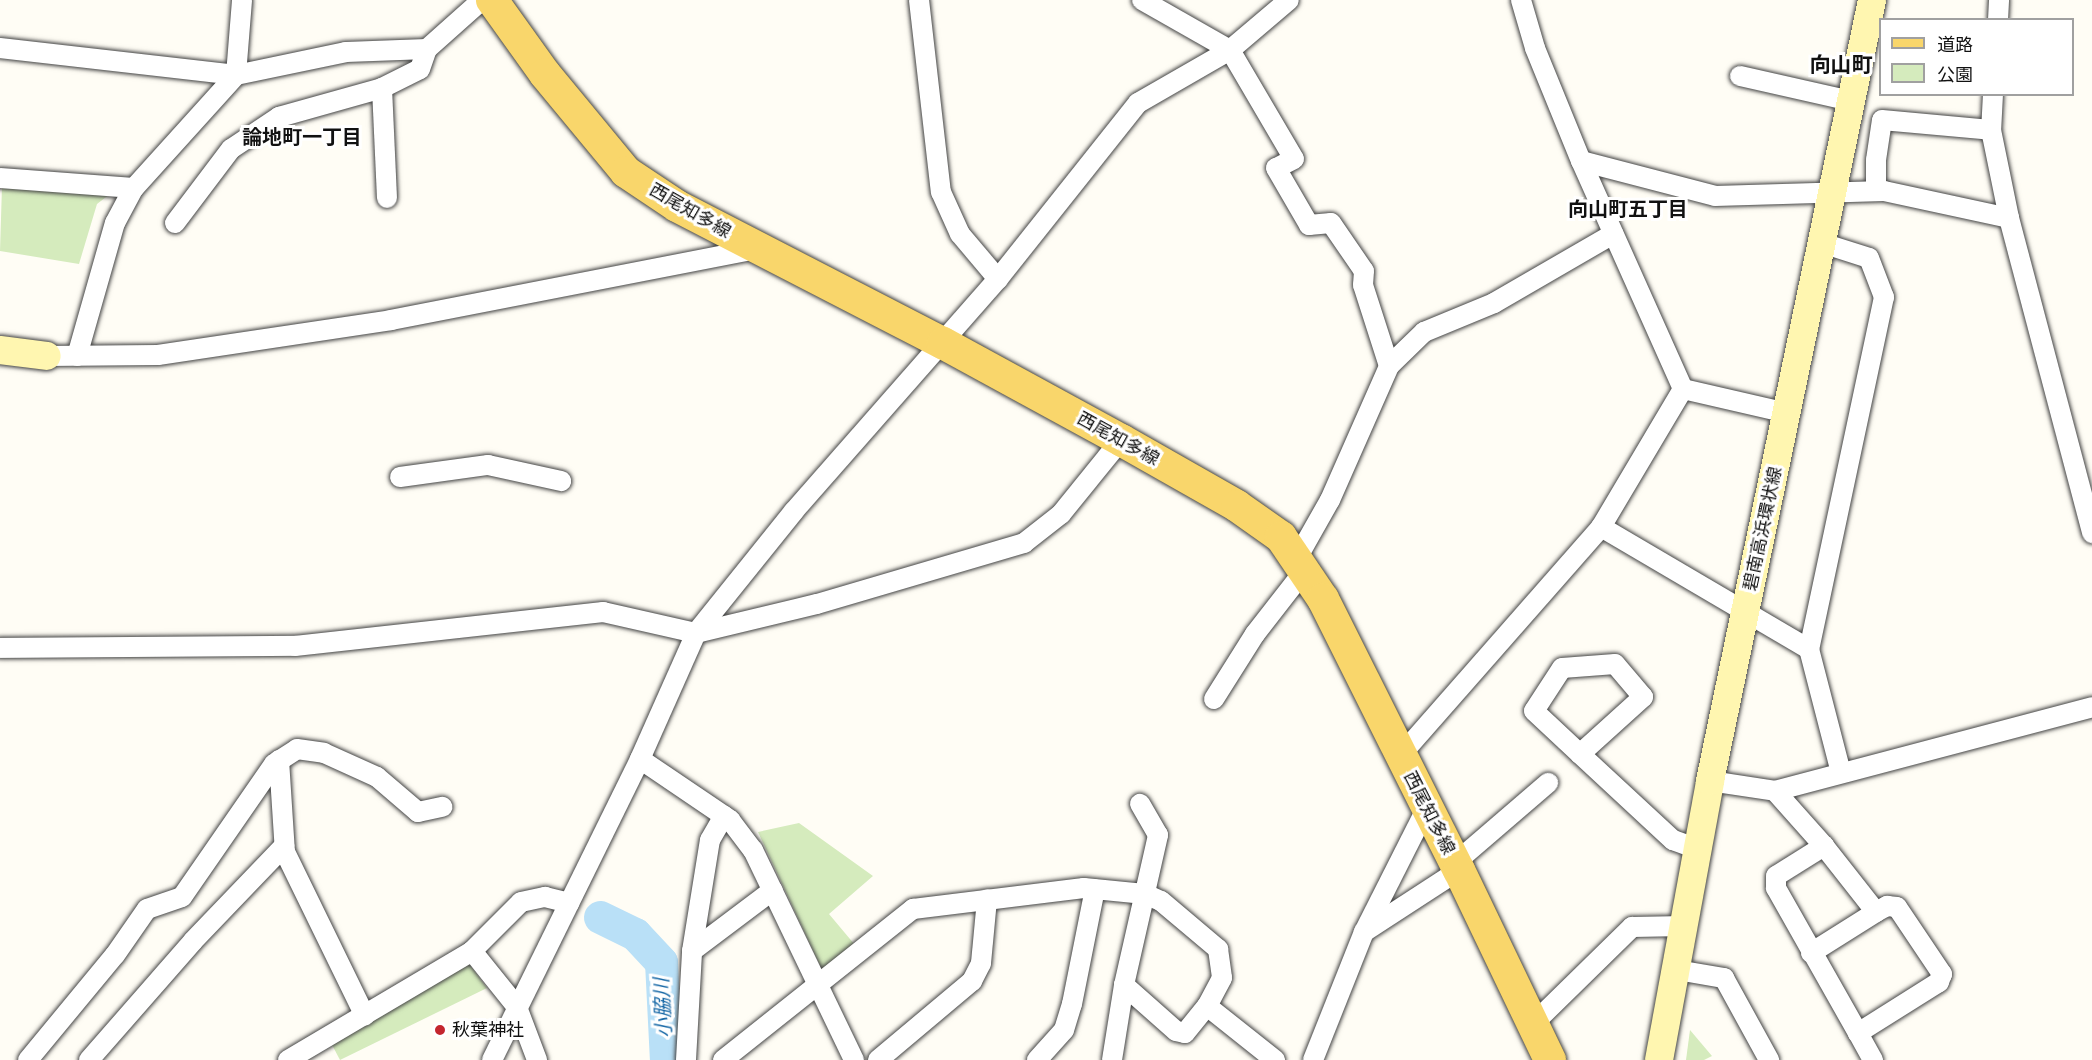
<!DOCTYPE html>
<html>
<head>
<meta charset="utf-8">
<style>
  body { margin:0 }
  #map { position:relative; width:2092px; height:1060px; overflow:hidden; background:#fffdf5; font-family:"Libre Baskerville","Noto Sans JP",serif }
  div>[style] { position:absolute }
  .green>* { inset:0; background:#d5ebbd }
  .river>* { height:33px; margin:-16.5px; padding:0 16.5px; transform-origin:16.5px; border-radius:16.5px; background:#b9e0f7 }
  .roads { filter:drop-shadow(0 0 2px #444) drop-shadow(0 0 2px #444) }
  .street>* { height:20px; margin:-10px; padding:0 10px; transform-origin:10px; border-radius:10px; background:#fff }
  .secondary>* { height:28px; margin:-14px; padding:0 14px; transform-origin:14px; border-radius:14px; background:#fff6b0 }
  .primary>* { height:32px; margin:-16px; padding:0 16px; transform-origin:16px; border-radius:16px; background:#f9d66b }
  .dots>* { width:16px; height:16px; translate:-50% -50%; box-sizing:border-box; border:3px solid #fff; border-radius:50% }
  span { translate:-50% -50%; white-space:nowrap; text-align:center; line-height:1.15; -webkit-text-stroke:6px #fff; paint-order:stroke }
  .street-label { font-size:18px; color:#111 }
  .poi-label { font-size:18px; color:#111 }
  .left { translate:0 -50%; text-align:left }
  .neighbourhood-label { font-size:20px; color:#111; font-weight:700 }
  .water-label { font-size:20px; color:#1768a6; font-style:italic }
  .quarter-label { font-size:21px; color:#111; font-weight:700 }
  .legend { position:absolute; left:1879px; top:18px; width:195px; height:78px; box-sizing:border-box; background:#fff; border:2px solid #a0a0a0; margin:0; padding:8px 10px; list-style:none; font-size:18px; color:#111 }
  .legend li { display:flex; align-items:center; gap:12px; height:30px }
  .legend b { width:30px; border:2px solid #a0a0a0 }
</style>
</head>
<body>
<div id="map">
  <div class="green">
    <div style="clip-path:polygon(2px 186px,110px 194px,97px 204px,79px 264px,0 251px)"></div>
    <div style="clip-path:polygon(799px 823px,873px 876px,829px 914px,855px 945px,823px 972px,758px 832px)"></div>
    <div style="clip-path:polygon(467px 961px,487px 988px,340px 1060px,330px 1041px)"></div>
    <div style="clip-path:polygon(1690px 1030px,1712px 1056px,1704px 1060px,1686px 1060px)"></div>
  </div>
  <div class="river">
    <div style="left:600px;top:917px;width:39px;rotate:26deg"></div>
    <div style="left:635px;top:934px;width:38px;rotate:47deg"></div>
    <div style="left:661px;top:962px;width:98px;rotate:87.1deg"></div>
  </div>
  <div class="roads">
    <div class="street">
      <div style="left:919px;top:0;width:193px;rotate:83.5deg"></div>
      <div style="left:941px;top:192px;width:46px;rotate:65.7deg"></div>
      <div style="left:960px;top:234px;width:59px;rotate:49.8deg"></div>
      <div style="left:1142px;top:0;width:101px;rotate:29.6deg"></div>
      <div style="left:1230px;top:50px;width:126px;rotate:59.6deg"></div>
      <div style="left:1294px;top:159px;width:20px;rotate:153deg"></div>
      <div style="left:1276px;top:168px;width:66px;rotate:59.9deg"></div>
      <div style="left:1309px;top:225px;width:22px;rotate:-5deg"></div>
      <div style="left:1331px;top:223px;width:58px;rotate:55.5deg"></div>
      <div style="left:1364px;top:271px;width:14px;rotate:94deg"></div>
      <div style="left:1363px;top:285px;width:85px;rotate:72.2deg"></div>
      <div style="left:1998px;top:20px;width:20px;rotate:-87deg"></div>
      <div style="left:0;top:48px;width:238px;rotate:6.5deg"></div>
      <div style="left:236px;top:75px;width:112px;rotate:-11.8deg"></div>
      <div style="left:346px;top:52px;width:81px;rotate:-2.1deg"></div>
      <div style="left:427px;top:49px;width:74px;rotate:-41.7deg"></div>
      <div style="left:1740px;top:76px;width:114px;rotate:12.7deg"></div>
      <div style="left:382px;top:88px;width:110px;rotate:87.4deg"></div>
      <div style="left:1993px;top:94px;width:36px;rotate:93deg"></div>
      <div style="left:1991px;top:130px;width:90px;rotate:78.4deg"></div>
      <div style="left:2009px;top:218px;width:326px;rotate:75.2deg"></div>
      <div style="left:1581px;top:161px;width:138px;rotate:14.6deg"></div>
      <div style="left:1715px;top:196px;width:169px;rotate:-1.7deg"></div>
      <div style="left:1884px;top:191px;width:128px;rotate:12.2deg"></div>
      <div style="left:0;top:178px;width:134px;rotate:4.3deg"></div>
      <div style="left:1876px;top:191px;width:31px;rotate:-90deg"></div>
      <div style="left:1876px;top:160px;width:40px;rotate:-81.5deg"></div>
      <div style="left:1882px;top:120px;width:109px;rotate:5.2deg"></div>
      <div style="left:175px;top:223px;width:93px;rotate:-52.9deg"></div>
      <div style="left:231px;top:149px;width:58px;rotate:-33.7deg"></div>
      <div style="left:279px;top:117px;width:107px;rotate:-15.7deg"></div>
      <div style="left:382px;top:88px;width:42px;rotate:-26.6deg"></div>
      <div style="left:420px;top:69px;width:21px;rotate:-71deg"></div>
      <div style="left:1822px;top:243px;width:49px;rotate:17.7deg"></div>
      <div style="left:1869px;top:258px;width:42px;rotate:69deg"></div>
      <div style="left:1884px;top:297px;width:360px;rotate:102deg"></div>
      <div style="left:1809px;top:649px;width:128px;rotate:75.5deg"></div>
      <div style="left:47px;top:356px;width:111px;rotate:-0.5deg"></div>
      <div style="left:158px;top:355px;width:236px;rotate:-8.5deg"></div>
      <div style="left:391px;top:320px;width:373px;rotate:-11deg"></div>
      <div style="left:77px;top:356px;width:138px;rotate:-74.1deg"></div>
      <div style="left:115px;top:223px;width:40px;rotate:-62deg"></div>
      <div style="left:134px;top:188px;width:152px;rotate:-47.9deg"></div>
      <div style="left:236px;top:75px;width:75px;rotate:-85.4deg"></div>
      <div style="left:1683px;top:389px;width:107px;rotate:13deg"></div>
      <div style="left:400px;top:477px;width:89px;rotate:-7.8deg"></div>
      <div style="left:488px;top:465px;width:75px;rotate:12.4deg"></div>
      <div style="left:1601px;top:527px;width:241px;rotate:30.4deg"></div>
      <div style="left:1296px;top:560px;width:69px;rotate:-60.5deg"></div>
      <div style="left:1330px;top:500px;width:146px;rotate:-66.2deg"></div>
      <div style="left:1389px;top:366px;width:49px;rotate:-44.2deg"></div>
      <div style="left:1424px;top:332px;width:76px;rotate:-22.5deg"></div>
      <div style="left:1494px;top:303px;width:138px;rotate:-30.1deg"></div>
      <div style="left:0;top:648px;width:295px;rotate:-0.4deg"></div>
      <div style="left:295px;top:646px;width:310px;rotate:-6.3deg"></div>
      <div style="left:603px;top:612px;width:95px;rotate:12.7deg"></div>
      <div style="left:696px;top:633px;width:124px;rotate:-13.5deg"></div>
      <div style="left:817px;top:604px;width:216px;rotate:-16.4deg"></div>
      <div style="left:1024px;top:543px;width:47px;rotate:-38.1deg"></div>
      <div style="left:1061px;top:514px;width:95px;rotate:-51deg"></div>
      <div style="left:1214px;top:699px;width:77px;rotate:-57.8deg"></div>
      <div style="left:1255px;top:634px;width:80px;rotate:-52.1deg"></div>
      <div style="left:1580px;top:754px;width:85px;rotate:-42.1deg"></div>
      <div style="left:1643px;top:697px;width:43px;rotate:-130.3deg"></div>
      <div style="left:1615px;top:664px;width:53px;rotate:175.7deg"></div>
      <div style="left:1562px;top:668px;width:51px;rotate:123.1deg"></div>
      <div style="left:1534px;top:711px;width:63px;rotate:43.1deg"></div>
      <div style="left:1580px;top:754px;width:127px;rotate:42.8deg"></div>
      <div style="left:1673px;top:840px;width:27px;rotate:20deg"></div>
      <div style="left:1400px;top:756px;width:305px;rotate:-48.7deg"></div>
      <div style="left:1601px;top:527px;width:161px;rotate:-59.3deg"></div>
      <div style="left:1683px;top:389px;width:250px;rotate:-114.1deg"></div>
      <div style="left:1581px;top:161px;width:122px;rotate:-112.2deg"></div>
      <div style="left:1535px;top:48px;width:50px;rotate:-106.3deg"></div>
      <div style="left:640px;top:759px;width:109px;rotate:34.1deg"></div>
      <div style="left:730px;top:820px;width:38px;rotate:53deg"></div>
      <div style="left:753px;top:850px;width:233px;rotate:64.3deg"></div>
      <div style="left:279px;top:760px;width:92px;rotate:86.3deg"></div>
      <div style="left:285px;top:852px;width:182px;rotate:64deg"></div>
      <div style="left:1710px;top:781px;width:66px;rotate:8.7deg"></div>
      <div style="left:1775px;top:791px;width:328px;rotate:-14.8deg"></div>
      <div style="left:1775px;top:791px;width:74px;rotate:48.3deg"></div>
      <div style="left:1824px;top:846px;width:84px;rotate:51.8deg"></div>
      <div style="left:1876px;top:912px;width:13px;rotate:-29deg"></div>
      <div style="left:1887px;top:906px;width:10px;rotate:6deg"></div>
      <div style="left:1897px;top:907px;width:81px;rotate:56.1deg"></div>
      <div style="left:1942px;top:974px;width:9px;rotate:111deg"></div>
      <div style="left:1939px;top:982px;width:96px;rotate:147.8deg"></div>
      <div style="left:1858px;top:1033px;width:167px;rotate:-119.5deg"></div>
      <div style="left:1776px;top:888px;width:12px;rotate:-90deg"></div>
      <div style="left:1776px;top:876px;width:57px;rotate:-32deg"></div>
      <div style="left:1455px;top:863px;width:123px;rotate:-40.7deg"></div>
      <div style="left:1364px;top:932px;width:113px;rotate:-33.1deg"></div>
      <div style="left:472px;top:951px;width:69px;rotate:-45deg"></div>
      <div style="left:521px;top:902px;width:25px;rotate:-12deg"></div>
      <div style="left:545px;top:897px;width:25px;rotate:14deg"></div>
      <div style="left:692px;top:951px;width:101px;rotate:-37deg"></div>
      <div style="left:1811px;top:953px;width:77px;rotate:-32.2deg"></div>
      <div style="left:1677px;top:970px;width:48px;rotate:9.7deg"></div>
      <div style="left:1724px;top:978px;width:94px;rotate:61.2deg"></div>
      <div style="left:1124px;top:985px;width:69px;rotate:41.5deg"></div>
      <div style="left:1176px;top:1031px;width:9px;rotate:13deg"></div>
      <div style="left:1185px;top:1033px;width:35px;rotate:-51deg"></div>
      <div style="left:1207px;top:1006px;width:87px;rotate:38.5deg"></div>
      <div style="left:1533px;top:1024px;width:139px;rotate:-44.4deg"></div>
      <div style="left:1632px;top:927px;width:53px;rotate:-1.1deg"></div>
      <div style="left:1858px;top:1033px;width:31px;rotate:61deg"></div>
      <div style="left:28px;top:1060px;width:136px;rotate:-50.4deg"></div>
      <div style="left:115px;top:955px;width:56px;rotate:-55.2deg"></div>
      <div style="left:147px;top:909px;width:37px;rotate:-19deg"></div>
      <div style="left:182px;top:897px;width:162px;rotate:-55.3deg"></div>
      <div style="left:274px;top:764px;width:27px;rotate:-33deg"></div>
      <div style="left:297px;top:749px;width:27px;rotate:8deg"></div>
      <div style="left:324px;top:753px;width:58px;rotate:24.4deg"></div>
      <div style="left:377px;top:777px;width:54px;rotate:40.5deg"></div>
      <div style="left:418px;top:812px;width:25px;rotate:-12deg"></div>
      <div style="left:89px;top:1060px;width:158px;rotate:-48.8deg"></div>
      <div style="left:193px;top:941px;width:132px;rotate:-46.2deg"></div>
      <div style="left:288px;top:1060px;width:214px;rotate:-30.6deg"></div>
      <div style="left:472px;top:951px;width:72px;rotate:51.2deg"></div>
      <div style="left:517px;top:1007px;width:57px;rotate:69.3deg"></div>
      <div style="left:492px;top:1060px;width:335px;rotate:-63.8deg"></div>
      <div style="left:640px;top:759px;width:138px;rotate:-66deg"></div>
      <div style="left:696px;top:633px;width:156px;rotate:-51.2deg"></div>
      <div style="left:794px;top:511px;width:309px;rotate:-48.7deg"></div>
      <div style="left:998px;top:279px;width:225px;rotate:-51.5deg"></div>
      <div style="left:1138px;top:103px;width:106px;rotate:-29.9deg"></div>
      <div style="left:1230px;top:50px;width:77px;rotate:-40.3deg"></div>
      <div style="left:686px;top:1060px;width:109px;rotate:-86.8deg"></div>
      <div style="left:692px;top:951px;width:112px;rotate:-80.8deg"></div>
      <div style="left:710px;top:840px;width:28px;rotate:-60deg"></div>
      <div style="left:723px;top:1060px;width:243px;rotate:-38.5deg"></div>
      <div style="left:913px;top:909px;width:172px;rotate:-7deg"></div>
      <div style="left:1084px;top:888px;width:61px;rotate:5.6deg"></div>
      <div style="left:1145px;top:894px;width:17px;rotate:24deg"></div>
      <div style="left:1161px;top:901px;width:75px;rotate:40.1deg"></div>
      <div style="left:1218px;top:949px;width:29px;rotate:82deg"></div>
      <div style="left:1222px;top:978px;width:32px;rotate:118deg"></div>
      <div style="left:878px;top:1060px;width:123px;rotate:-40deg"></div>
      <div style="left:972px;top:981px;width:20px;rotate:-63deg"></div>
      <div style="left:981px;top:963px;width:64px;rotate:-84.6deg"></div>
      <div style="left:1037px;top:1060px;width:40px;rotate:-48deg"></div>
      <div style="left:1064px;top:1030px;width:27px;rotate:-73deg"></div>
      <div style="left:1072px;top:1004px;width:117px;rotate:-78.7deg"></div>
      <div style="left:1112px;top:1060px;width:76px;rotate:-80.9deg"></div>
      <div style="left:1124px;top:985px;width:154px;rotate:-77.2deg"></div>
      <div style="left:1158px;top:835px;width:36px;rotate:-120deg"></div>
      <div style="left:1313px;top:1060px;width:138px;rotate:-68.3deg"></div>
      <div style="left:1364px;top:932px;width:138px;rotate:-63.2deg"></div>
    </div>
    <div class="secondary">
      <div style="left:0;top:350px;width:47px;rotate:7.3deg"></div>
      <div style="left:1659px;top:1060px;width:284px;rotate:-79.6deg"></div>
      <div style="left:1710px;top:781px;width:798px;rotate:-78.28deg"></div>
    </div>
    <div class="primary">
      <div style="left:492px;top:0;width:91px;rotate:54.4deg"></div>
      <div style="left:545px;top:74px;width:127px;rotate:50.4deg"></div>
      <div style="left:626px;top:172px;width:61px;rotate:33.7deg"></div>
      <div style="left:677px;top:206px;width:299px;rotate:27.3deg"></div>
      <div style="left:943px;top:343px;width:203px;rotate:28.6deg"></div>
      <div style="left:1121px;top:440px;width:133px;rotate:29.6deg"></div>
      <div style="left:1237px;top:506px;width:54px;rotate:35.2deg"></div>
      <div style="left:1281px;top:537px;width:75px;rotate:55.9deg"></div>
      <div style="left:1323px;top:599px;width:303px;rotate:63.4deg"></div>
      <div style="left:1459px;top:870px;width:211px;rotate:64.4deg"></div>
    </div>
  </div>
  <div class="dots">
    <div style="left:440px;top:1030px;background:#c4262e"></div>
  </div>
  <div class="street-label">
    <span style="left:690px;top:211px;rotate:30deg">西尾知多線</span>
    <span style="left:1118px;top:439px;rotate:29deg">西尾知多線</span>
    <span style="left:1763px;top:529px;rotate:-78deg">碧南高浜環状線</span>
    <span style="left:1429px;top:813px;rotate:63deg">西尾知多線</span>
  </div>
  <div class="poi-label">
    <span class="left" style="left:452px;top:1030px">秋葉神社</span>
  </div>
  <div class="neighbourhood-label">
    <span style="left:302px;top:137px">論地町一丁目</span>
    <span style="left:1628px;top:209px">向山町五丁目</span>
  </div>
  <div class="water-label">
    <span style="left:663px;top:1008px;rotate:-93deg">小脇川</span>
  </div>
  <div class="quarter-label">
    <span style="left:1841px;top:65px">向山町</span>
  </div>
  <ul class="legend">
  <li><b style="height:8px;background:#f9d66b"></b>道路</li>
  <li><b style="height:16px;background:#d5ebbd"></b>公園</li>
  </ul>
</div>
</body>
</html>
